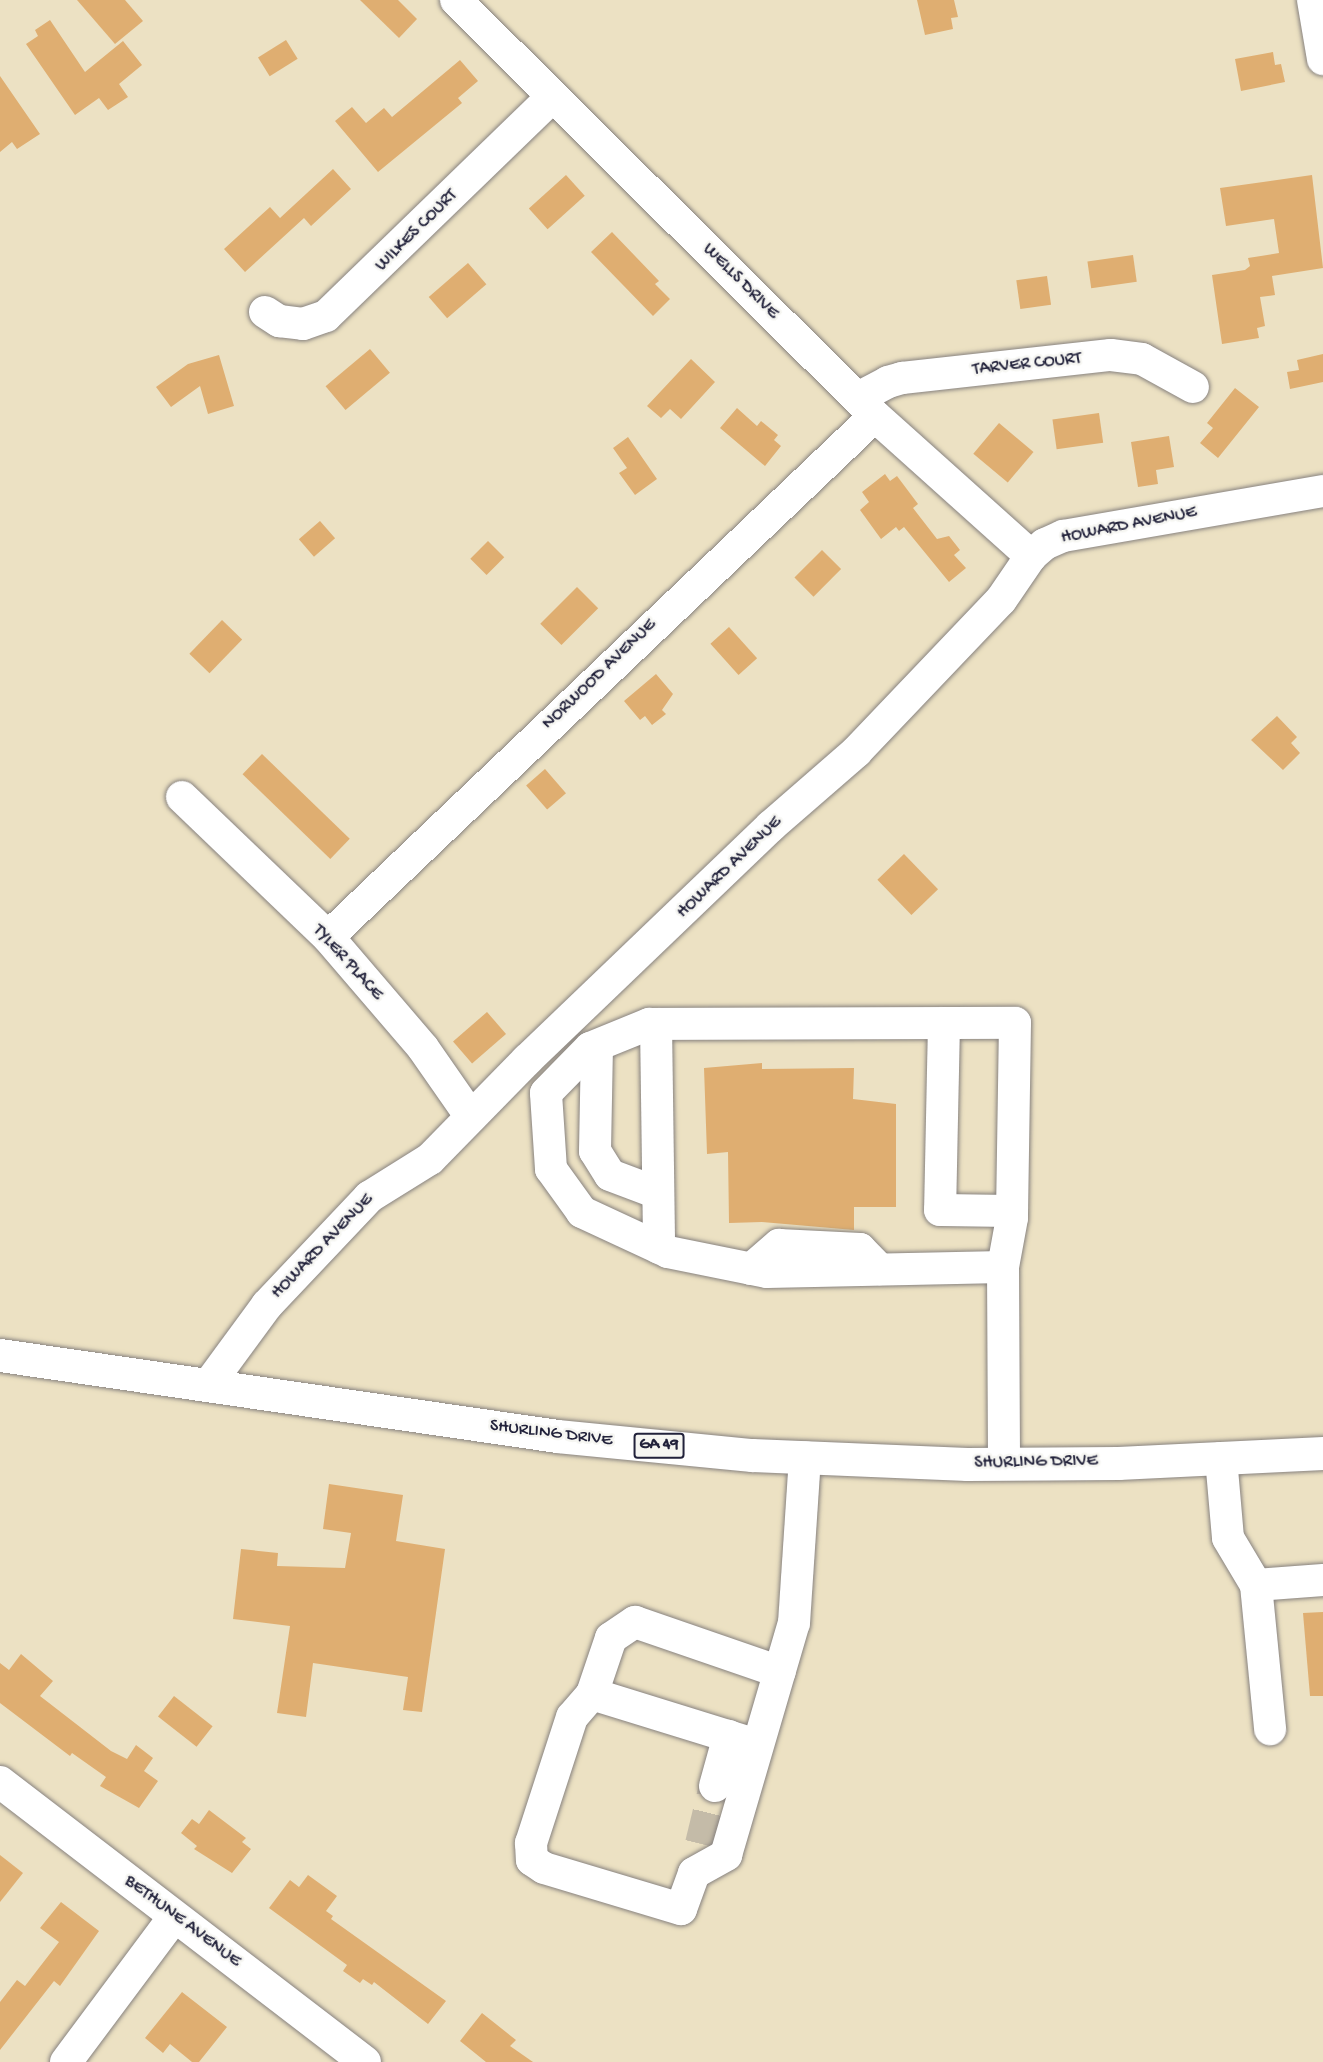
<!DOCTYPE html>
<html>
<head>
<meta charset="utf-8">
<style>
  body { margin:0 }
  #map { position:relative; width:1323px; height:2062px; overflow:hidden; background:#ece1c3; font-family:"Gochi Hand",sans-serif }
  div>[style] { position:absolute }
  .building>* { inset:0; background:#dfae71; transform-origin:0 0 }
  .minor-tunnel>* { height:32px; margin-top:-16px; transform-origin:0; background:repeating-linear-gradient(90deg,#c4bba8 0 32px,transparent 0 48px) }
  .roads { filter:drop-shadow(0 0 2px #87827f) drop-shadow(0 0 2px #87827f) }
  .minor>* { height:32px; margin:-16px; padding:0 16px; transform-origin:16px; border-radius:16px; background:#fff }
  .major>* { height:33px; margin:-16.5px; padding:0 16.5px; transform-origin:16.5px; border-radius:16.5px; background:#fff }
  span { translate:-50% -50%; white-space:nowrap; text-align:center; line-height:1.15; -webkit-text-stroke:5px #f6f6f2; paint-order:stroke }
  .shield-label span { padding:2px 4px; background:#f6f6f2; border:2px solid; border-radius:4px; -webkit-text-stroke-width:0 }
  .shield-label { font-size:16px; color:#22223b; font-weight:700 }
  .street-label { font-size:18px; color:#22223b }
</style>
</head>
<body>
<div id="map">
  <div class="building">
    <div style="clip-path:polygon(77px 0,125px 0,143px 21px,115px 44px)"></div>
    <div style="clip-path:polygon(360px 0,398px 0,417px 19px,399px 38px)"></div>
    <div style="clip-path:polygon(917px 0,954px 0,958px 17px,951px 18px,953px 29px,925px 35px)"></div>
    <div style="clip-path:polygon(50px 20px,85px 72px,123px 41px,142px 65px,119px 84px,128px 97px,108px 110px,99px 98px,75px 115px,26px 44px,38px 36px,35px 30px)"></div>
    <div style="left:286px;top:40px;width:22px;height:33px;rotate:58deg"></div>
    <div style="clip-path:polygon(1273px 52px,1275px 65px,1281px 64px,1285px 82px,1241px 91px,1235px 59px)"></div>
    <div style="clip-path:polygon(460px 60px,478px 81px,458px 98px,462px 103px,378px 172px,335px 121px,352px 107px,366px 123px,384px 108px,392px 117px)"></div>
    <div style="clip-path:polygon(0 76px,40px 134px,17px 149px,12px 142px,0 152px)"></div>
    <div style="clip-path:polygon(333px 169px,351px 189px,311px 226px,304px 218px,245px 272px,224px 249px,270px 207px,280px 218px)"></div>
    <div style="left:566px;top:175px;width:28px;height:50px;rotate:48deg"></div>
    <div style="clip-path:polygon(1312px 175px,1323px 268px,1272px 276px,1275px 295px,1260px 297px,1265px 326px,1257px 328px,1259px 338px,1222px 344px,1212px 275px,1245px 270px,1250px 266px,1248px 258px,1279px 253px,1274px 219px,1226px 226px,1220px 188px)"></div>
    <div style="clip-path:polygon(612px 232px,659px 281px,655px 284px,670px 299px,653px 316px,591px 252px)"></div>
    <div style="left:1133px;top:255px;width:27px;height:46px;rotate:82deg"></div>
    <div style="left:468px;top:263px;width:28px;height:52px;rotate:49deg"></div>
    <div style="left:1047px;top:276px;width:29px;height:31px;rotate:82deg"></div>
    <div style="left:370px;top:349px;width:31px;height:58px;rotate:50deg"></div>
    <div style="clip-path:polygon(1323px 354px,1323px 382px,1290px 389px,1287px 372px,1299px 370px,1297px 360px)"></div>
    <div style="clip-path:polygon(219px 355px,234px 406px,208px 414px,200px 386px,171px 407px,156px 387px,188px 364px)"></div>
    <div style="clip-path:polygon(691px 359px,715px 382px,681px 419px,670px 409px,661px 418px,647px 406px)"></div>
    <div style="clip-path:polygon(1235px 388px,1259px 407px,1218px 458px,1200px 443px,1213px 428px,1207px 423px)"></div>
    <div style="clip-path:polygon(737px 408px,757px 426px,761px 421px,778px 435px,774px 440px,781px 446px,765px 466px,720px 428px)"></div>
    <div style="left:1099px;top:413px;width:30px;height:47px;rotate:82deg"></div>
    <div style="left:999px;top:423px;width:45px;height:40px;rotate:40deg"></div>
    <div style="clip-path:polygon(1169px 436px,1174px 467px,1156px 470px,1158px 484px,1138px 487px,1131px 442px)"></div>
    <div style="clip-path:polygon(628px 437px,657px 479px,635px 495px,619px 473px,627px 468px,613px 448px)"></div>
    <div style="clip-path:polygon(885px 474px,890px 481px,897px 476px,918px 504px,913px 508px,937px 539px,949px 536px,960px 550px,954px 555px,966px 568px,949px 582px,904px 527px,899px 531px,896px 527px,881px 539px,860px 510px,869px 502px,862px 492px)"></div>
    <div style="left:320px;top:521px;width:23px;height:28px;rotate:49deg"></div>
    <div style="left:488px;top:541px;width:23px;height:25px;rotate:45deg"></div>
    <div style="left:822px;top:550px;width:27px;height:39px;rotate:45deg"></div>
    <div style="left:577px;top:587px;width:30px;height:52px;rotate:45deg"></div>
    <div style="left:222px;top:620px;width:28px;height:47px;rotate:44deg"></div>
    <div style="left:729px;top:627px;width:42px;height:25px;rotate:48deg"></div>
    <div style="clip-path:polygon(656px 674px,673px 694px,662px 710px,666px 714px,652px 725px,645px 716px,640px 720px,624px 701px)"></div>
    <div style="clip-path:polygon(1277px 716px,1297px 737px,1291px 743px,1300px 753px,1283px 770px,1251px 740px)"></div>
    <div style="left:262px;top:754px;width:122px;height:28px;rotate:44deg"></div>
    <div style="left:545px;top:769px;width:32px;height:25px;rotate:49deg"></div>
    <div style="left:904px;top:854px;width:49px;height:37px;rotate:46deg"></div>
    <div style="left:487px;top:1012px;width:29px;height:45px;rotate:49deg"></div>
    <div style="clip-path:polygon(762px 1063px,762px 1069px,854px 1068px,853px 1099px,896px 1104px,896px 1207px,854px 1207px,854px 1230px,762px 1222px,729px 1223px,728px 1152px,707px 1154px,704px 1068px)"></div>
    <div style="clip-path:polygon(329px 1484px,403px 1495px,396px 1541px,445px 1549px,422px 1712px,403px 1710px,408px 1677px,313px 1663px,306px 1717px,277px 1713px,290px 1626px,233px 1619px,241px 1549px,278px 1553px,277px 1566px,345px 1568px,351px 1533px,323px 1529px)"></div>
    <div style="clip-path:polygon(1323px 1612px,1323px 1696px,1310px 1696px,1303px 1613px)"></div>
    <div style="clip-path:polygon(21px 1654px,53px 1681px,40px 1696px,111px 1751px,127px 1759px,136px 1745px,153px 1758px,144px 1771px,158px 1781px,139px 1808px,100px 1786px,106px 1777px,72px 1753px,70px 1756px,0 1703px,0 1663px,9px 1670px)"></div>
    <div style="left:174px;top:1696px;width:49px;height:26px;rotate:38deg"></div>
    <div style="clip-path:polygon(209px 1810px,246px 1838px,242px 1842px,251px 1849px,232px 1873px,194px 1849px,197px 1846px,181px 1833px,192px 1819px,199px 1824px)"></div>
    <div style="clip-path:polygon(0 1855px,23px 1873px,0 1902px)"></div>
    <div style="clip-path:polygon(308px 1875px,337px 1896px,326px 1911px,333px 1916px,331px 1919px,446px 2001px,428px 2024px,374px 1982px,372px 1985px,363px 1979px,360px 1983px,343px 1971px,347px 1965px,269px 1908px,290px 1880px,299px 1887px)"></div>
    <div style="clip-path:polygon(61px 1902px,99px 1931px,60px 1986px,54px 1981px,0 2050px,0 2002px,17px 1980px,25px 1986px,59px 1942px,40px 1928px)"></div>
    <div style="clip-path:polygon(182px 1992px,227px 2027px,199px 2062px,192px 2062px,170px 2044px,163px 2053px,145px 2038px)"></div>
    <div style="clip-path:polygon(482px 2013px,516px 2040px,510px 2046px,533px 2062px,486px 2062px,460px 2041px)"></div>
  </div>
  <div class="minor-tunnel">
    <div style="left:701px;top:1844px;width:60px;rotate:-76.4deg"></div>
  </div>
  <div class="roads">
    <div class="minor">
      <div style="left:456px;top:0;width:590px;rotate:44.79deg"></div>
      <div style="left:875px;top:416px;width:210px;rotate:41.9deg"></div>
      <div style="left:1313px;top:0;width:60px;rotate:80.4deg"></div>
      <div style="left:265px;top:312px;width:17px;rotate:33deg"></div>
      <div style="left:279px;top:321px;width:24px;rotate:7deg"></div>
      <div style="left:303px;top:324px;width:24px;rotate:-19deg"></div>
      <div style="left:326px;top:316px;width:315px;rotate:-44.1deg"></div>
      <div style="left:858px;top:398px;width:34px;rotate:-28deg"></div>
      <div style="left:888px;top:382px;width:15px;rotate:-16deg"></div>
      <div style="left:902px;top:378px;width:210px;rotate:-6.3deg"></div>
      <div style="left:1111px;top:355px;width:31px;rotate:7deg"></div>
      <div style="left:1142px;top:359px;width:58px;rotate:28.8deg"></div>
      <div style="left:182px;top:797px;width:202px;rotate:43.8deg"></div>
      <div style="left:328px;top:937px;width:146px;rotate:49.4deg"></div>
      <div style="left:423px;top:1048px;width:84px;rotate:55.2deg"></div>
      <div style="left:328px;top:937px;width:755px;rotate:-43.61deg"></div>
      <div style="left:944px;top:1023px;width:187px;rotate:91.2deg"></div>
      <div style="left:940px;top:1210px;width:72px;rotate:0.8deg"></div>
      <div style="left:656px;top:1024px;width:224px;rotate:89.2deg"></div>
      <div style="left:597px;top:1046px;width:105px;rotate:91.1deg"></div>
      <div style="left:595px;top:1151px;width:28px;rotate:58deg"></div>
      <div style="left:610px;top:1175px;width:51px;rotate:20.6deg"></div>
      <div style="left:1003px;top:1267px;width:236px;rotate:178.8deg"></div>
      <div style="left:767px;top:1272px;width:101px;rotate:-168.6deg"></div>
      <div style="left:668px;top:1252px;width:95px;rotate:-155.1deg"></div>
      <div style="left:582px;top:1212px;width:53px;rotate:-125.8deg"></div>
      <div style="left:551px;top:1169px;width:76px;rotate:-93.8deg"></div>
      <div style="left:546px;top:1093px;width:63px;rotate:-45.6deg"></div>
      <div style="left:590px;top:1048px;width:64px;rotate:-22.1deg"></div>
      <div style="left:649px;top:1024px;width:366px;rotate:-0.2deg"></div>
      <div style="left:1015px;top:1023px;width:195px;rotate:90.9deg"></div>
      <div style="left:1012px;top:1218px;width:50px;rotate:100.4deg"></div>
      <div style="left:1003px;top:1267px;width:197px;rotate:89.7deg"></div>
      <div style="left:751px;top:1269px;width:37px;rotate:-41deg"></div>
      <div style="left:779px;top:1245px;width:81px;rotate:2.8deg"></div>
      <div style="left:860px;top:1249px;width:28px;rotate:46deg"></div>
      <div style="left:209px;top:1384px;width:98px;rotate:-53.7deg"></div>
      <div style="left:267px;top:1305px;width:149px;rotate:-46.6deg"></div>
      <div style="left:369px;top:1197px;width:72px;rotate:-31.9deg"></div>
      <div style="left:430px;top:1159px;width:139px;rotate:-45.6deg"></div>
      <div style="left:527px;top:1060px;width:338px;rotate:-43.8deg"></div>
      <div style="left:771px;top:826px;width:113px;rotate:-41deg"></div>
      <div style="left:856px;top:752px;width:210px;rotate:-46.4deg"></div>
      <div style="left:1001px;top:600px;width:53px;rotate:-55.7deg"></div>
      <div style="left:1031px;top:556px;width:18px;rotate:-41deg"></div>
      <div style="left:1045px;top:544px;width:20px;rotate:-24deg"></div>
      <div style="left:1063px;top:536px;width:264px;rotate:-9.8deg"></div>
      <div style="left:1221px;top:1458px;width:80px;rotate:85deg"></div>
      <div style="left:1228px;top:1538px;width:55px;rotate:59.2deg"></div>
      <div style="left:1256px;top:1585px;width:67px;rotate:-4.3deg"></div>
      <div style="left:1256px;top:1585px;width:145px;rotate:84.4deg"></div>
      <div style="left:592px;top:1694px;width:59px;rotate:-71.3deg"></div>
      <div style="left:611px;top:1638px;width:29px;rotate:-34deg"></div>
      <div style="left:635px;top:1622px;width:153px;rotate:19deg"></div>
      <div style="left:757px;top:1745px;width:173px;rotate:-162.8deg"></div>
      <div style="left:592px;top:1694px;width:30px;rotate:131deg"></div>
      <div style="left:572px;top:1717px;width:133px;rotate:108deg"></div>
      <div style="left:531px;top:1843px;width:17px;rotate:87deg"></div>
      <div style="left:532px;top:1860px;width:14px;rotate:34deg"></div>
      <div style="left:544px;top:1868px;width:143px;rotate:16.7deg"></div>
      <div style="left:681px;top:1909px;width:38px;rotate:-70deg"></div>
      <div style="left:694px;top:1873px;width:37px;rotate:-29deg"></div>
      <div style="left:726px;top:1855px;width:242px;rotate:-73.7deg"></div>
      <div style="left:794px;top:1623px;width:166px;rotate:-86.2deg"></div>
      <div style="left:0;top:1782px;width:460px;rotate:37.5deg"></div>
      <div style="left:715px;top:1786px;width:52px;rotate:-74.4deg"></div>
      <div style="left:66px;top:2062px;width:181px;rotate:-53.3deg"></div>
    </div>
    <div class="major">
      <div style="left:0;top:1355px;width:563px;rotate:8.27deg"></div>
      <div style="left:557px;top:1436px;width:196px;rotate:5.6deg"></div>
      <div style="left:752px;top:1455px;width:215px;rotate:2.4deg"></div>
      <div style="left:967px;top:1464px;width:151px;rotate:-0.4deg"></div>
      <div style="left:1118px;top:1463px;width:205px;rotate:-2.8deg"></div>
    </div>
  </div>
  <div class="shield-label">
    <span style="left:659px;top:1446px">GA 49</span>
  </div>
  <div class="street-label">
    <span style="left:417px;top:231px;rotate:-45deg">WILKES COURT</span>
    <span style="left:740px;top:282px;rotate:45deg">WELLS DRIVE</span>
    <span style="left:1027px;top:365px;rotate:-6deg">TARVER COURT</span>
    <span style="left:1129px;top:526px;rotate:-11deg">HOWARD AVENUE</span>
    <span style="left:600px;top:675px;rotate:-44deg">NORWOOD AVENUE</span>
    <span style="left:730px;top:868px;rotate:-44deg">HOWARD AVENUE</span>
    <span style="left:347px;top:963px;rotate:48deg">TYLER PLACE</span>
    <span style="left:323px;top:1247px;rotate:-46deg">HOWARD AVENUE</span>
    <span style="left:551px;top:1434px;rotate:7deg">SHURLING DRIVE</span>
    <span style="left:1036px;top:1463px;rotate:-1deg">SHURLING DRIVE</span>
    <span style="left:182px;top:1922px;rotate:37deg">BETHUNE AVENUE</span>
  </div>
</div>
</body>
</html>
